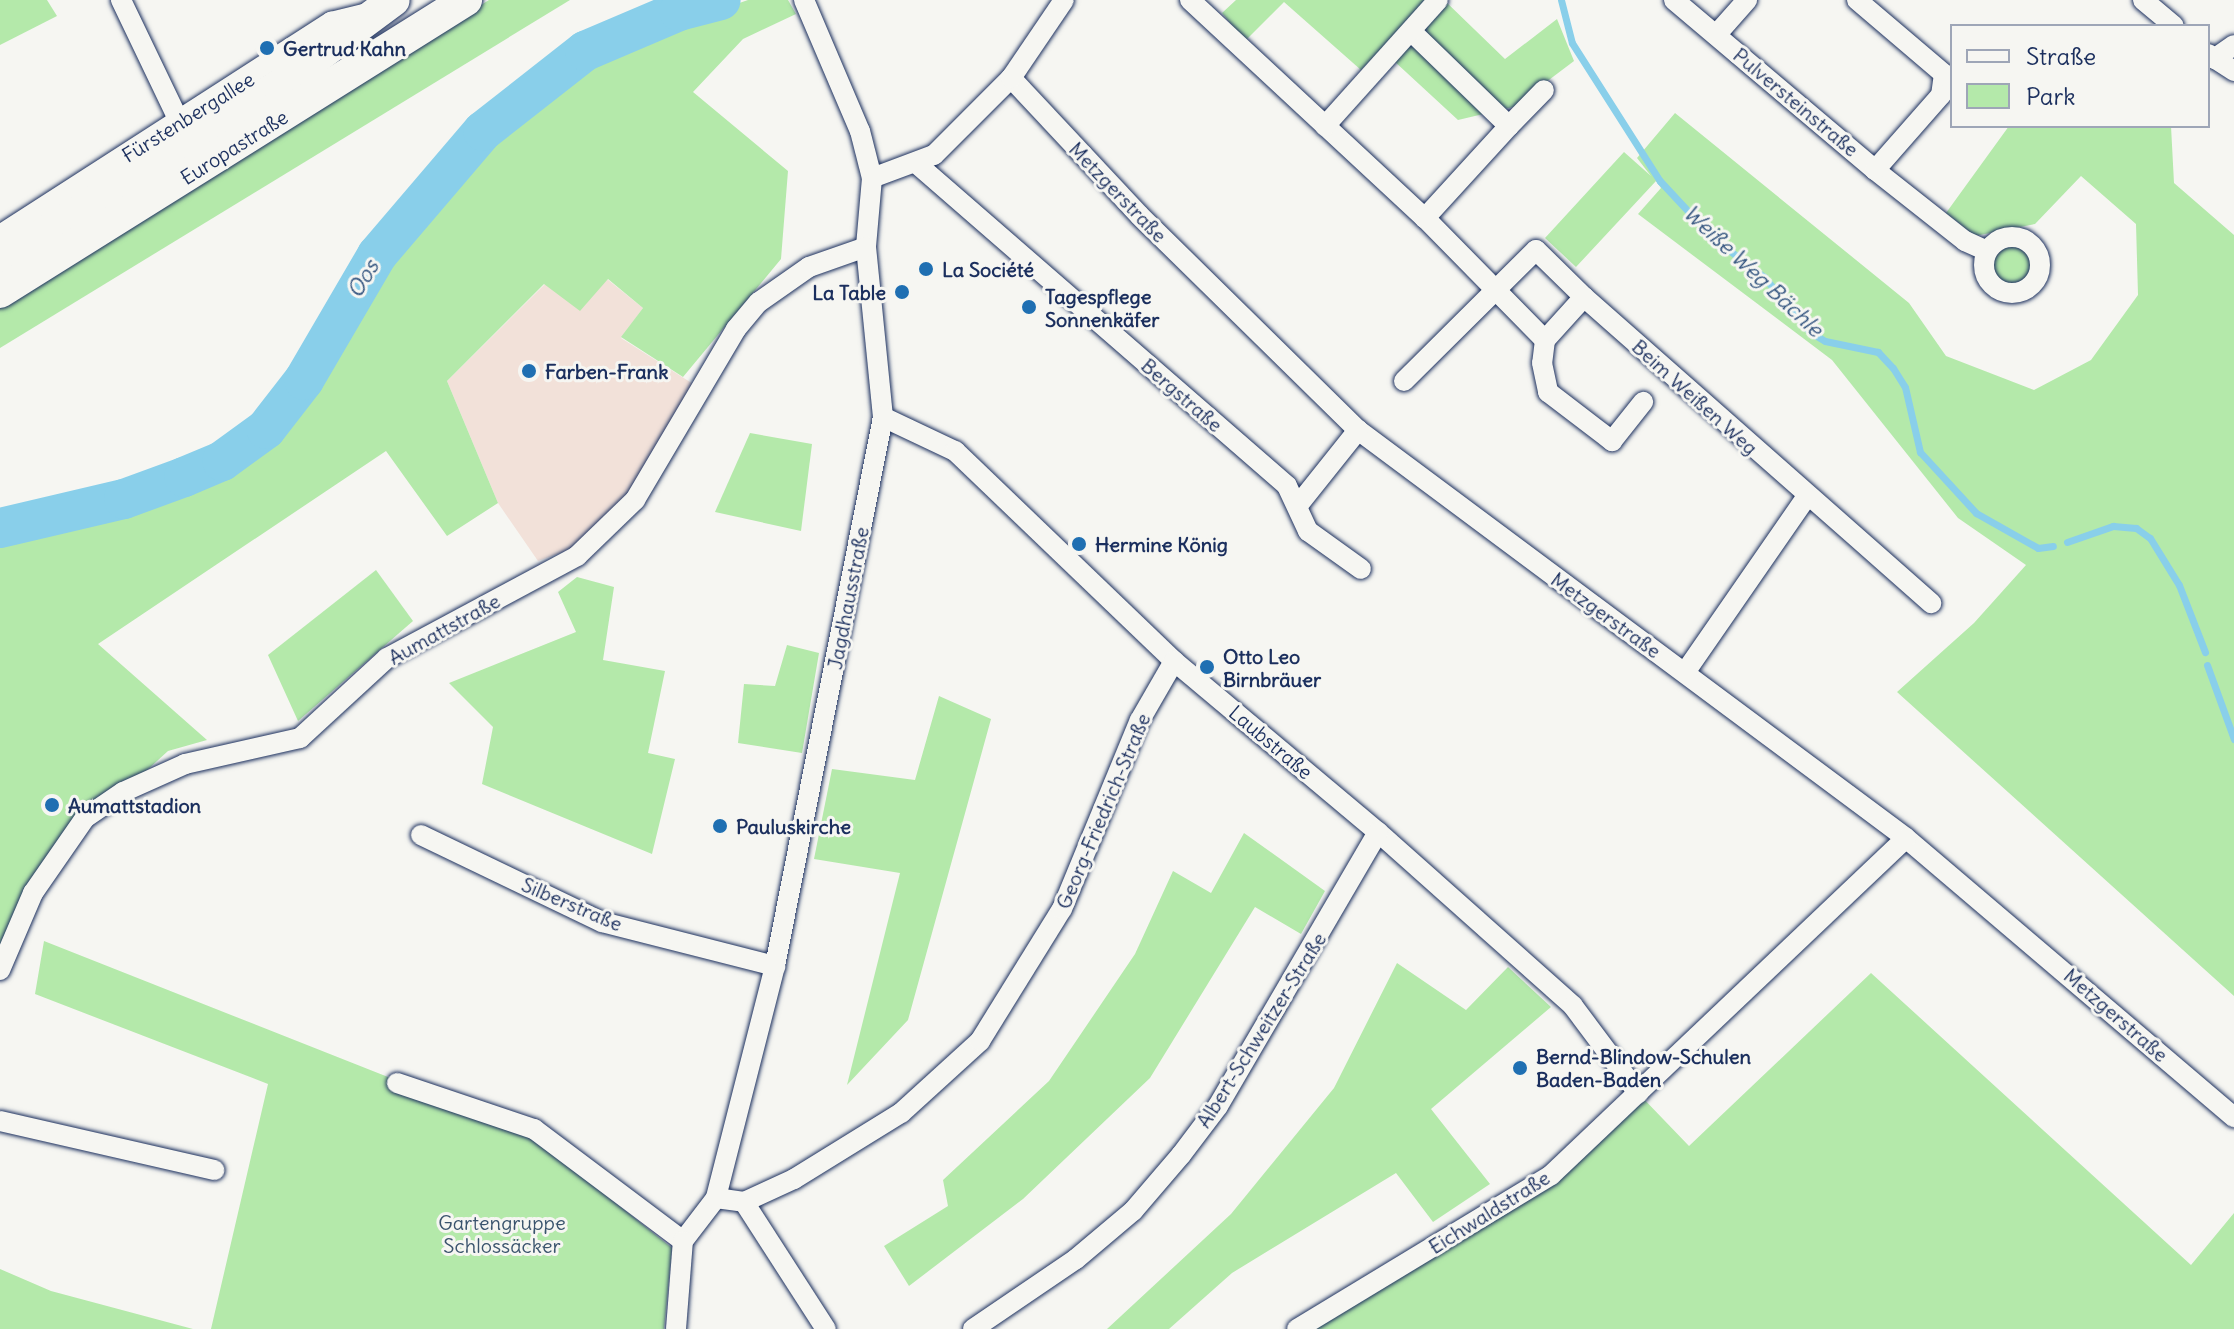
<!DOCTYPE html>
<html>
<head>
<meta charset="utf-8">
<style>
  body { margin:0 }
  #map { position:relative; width:2234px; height:1329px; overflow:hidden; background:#f6f6f2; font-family:Delius,sans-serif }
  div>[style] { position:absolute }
  .built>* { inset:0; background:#f2e1d9 }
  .green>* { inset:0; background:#b4e9aa }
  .round { border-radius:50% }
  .stream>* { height:7px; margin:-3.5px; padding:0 3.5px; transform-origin:3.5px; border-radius:3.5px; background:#89cfea }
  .river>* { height:40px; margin:-20px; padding:0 20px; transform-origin:20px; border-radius:20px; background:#89cfea }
  .roads { filter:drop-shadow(0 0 2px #1b2f5e) drop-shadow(0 0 2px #1b2f5e) }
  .minor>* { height:20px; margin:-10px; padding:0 10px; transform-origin:10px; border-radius:10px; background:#f6f6f2 }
  .minor>.ring { margin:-10px; padding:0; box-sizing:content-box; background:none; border:20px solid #f6f6f2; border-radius:50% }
  .primary>* { height:32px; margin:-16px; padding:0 16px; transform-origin:16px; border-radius:16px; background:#f6f6f2 }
  .dots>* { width:22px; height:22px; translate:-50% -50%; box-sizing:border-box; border:4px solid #f6f6f2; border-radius:50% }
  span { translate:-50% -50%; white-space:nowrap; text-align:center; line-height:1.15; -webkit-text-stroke:6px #f6f6f2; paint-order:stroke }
  .poi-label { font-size:20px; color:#1b2f5e; font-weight:700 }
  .left { translate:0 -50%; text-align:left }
  .right { translate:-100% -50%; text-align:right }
  .street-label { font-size:20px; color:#1b2f5e }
  .park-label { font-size:20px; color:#3a546d }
  .water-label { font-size:22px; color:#365781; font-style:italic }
  .legend { position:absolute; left:1950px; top:24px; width:260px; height:104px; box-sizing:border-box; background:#f6f6f2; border:2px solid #9ea6b7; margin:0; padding:10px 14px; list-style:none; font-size:24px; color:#1b2f5e }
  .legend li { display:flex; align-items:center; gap:16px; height:40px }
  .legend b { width:40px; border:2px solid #9ea6b7 }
</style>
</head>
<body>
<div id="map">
  <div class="built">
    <div style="clip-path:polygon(607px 279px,643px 308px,621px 338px,701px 389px,601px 538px,538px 561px,498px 503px,447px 381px,545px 284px)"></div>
  </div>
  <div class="green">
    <div style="clip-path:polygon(0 0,47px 0,57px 16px,0 45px)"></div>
    <div style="clip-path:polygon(489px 0,570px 0,0 348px,0 306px)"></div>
    <div style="clip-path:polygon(748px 0,788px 0,796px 14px,743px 39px,693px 92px,788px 171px,781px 259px,683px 377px,621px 337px,643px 308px,608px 279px,580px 311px,544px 284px,447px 381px,498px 503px,447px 536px,386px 451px,98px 644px,207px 740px,168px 751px,123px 792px,85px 818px,0 970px,0 538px,192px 485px,281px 430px,345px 347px,399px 252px,489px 140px,573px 73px,659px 31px)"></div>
    <div style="clip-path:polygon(1236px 0,1444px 0,1505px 59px,1557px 19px,1574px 61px,1513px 107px,1458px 120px,1381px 49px,1361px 70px,1284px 2px,1245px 41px,1222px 13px)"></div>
    <div style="clip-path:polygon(1675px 113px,1909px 303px,1946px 356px,2034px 390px,2091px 360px,2138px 295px,2136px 224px,2081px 176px,2035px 224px,1975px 236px,1946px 213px,2009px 126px,2171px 126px,2174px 183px,2234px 235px,2234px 996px,1897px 692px,1974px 623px,2026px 565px,1958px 518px,1832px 360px,1638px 214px,1661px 188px,1656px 181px,1576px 267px,1545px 238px,1624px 152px,1651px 176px,1637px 158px)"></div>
    <div class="round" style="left:1984px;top:237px;width:56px;height:56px"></div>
    <div style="clip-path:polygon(750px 433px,812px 444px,801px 531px,715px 512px)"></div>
    <div style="clip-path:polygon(376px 570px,413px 621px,298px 721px,268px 655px)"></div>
    <div style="clip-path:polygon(577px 577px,614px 587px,603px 660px,665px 671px,648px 753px,675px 759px,652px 854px,482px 784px,493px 727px,449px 683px,576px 632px,558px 592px)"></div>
    <div style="clip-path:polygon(787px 645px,819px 653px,802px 753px,738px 743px,744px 684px,775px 686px)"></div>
    <div style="clip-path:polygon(939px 696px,991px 719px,908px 1020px,847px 1085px,900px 873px,814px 859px,832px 769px,915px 780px)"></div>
    <div style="clip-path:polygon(1244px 833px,1325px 891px,1301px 934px,1255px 907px,1150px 1078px,1023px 1199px,909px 1286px,884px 1246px,948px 1206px,943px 1180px,1049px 1081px,1135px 954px,1173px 871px,1211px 893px)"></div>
    <div style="clip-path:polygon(44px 941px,527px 1132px,672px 1248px,664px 1329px,211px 1329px,268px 1084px,35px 994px)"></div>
    <div style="clip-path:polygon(1397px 963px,1466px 1010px,1508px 967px,1551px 1007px,1431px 1109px,1490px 1184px,1433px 1222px,1396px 1173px,1232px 1273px,1169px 1329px,1107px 1329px,1231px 1214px,1334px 1088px)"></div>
    <div style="clip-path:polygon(1871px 973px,2191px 1265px,2234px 1213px,2234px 1329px,1297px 1329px,1551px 1175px,1638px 1093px,1689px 1146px)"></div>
    <div style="clip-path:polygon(0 1269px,51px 1291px,193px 1329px,0 1329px)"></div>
  </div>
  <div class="stream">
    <div style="left:1561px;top:0;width:44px;rotate:75.7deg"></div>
    <div style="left:1572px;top:43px;width:164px;rotate:57.5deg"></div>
    <div style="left:1660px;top:181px;width:76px;rotate:47.1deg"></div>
    <div style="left:1712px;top:237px;width:66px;rotate:37.6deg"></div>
    <div style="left:1764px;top:277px;width:72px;rotate:50.1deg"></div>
    <div style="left:1810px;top:332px;width:17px;rotate:31deg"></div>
    <div style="left:1825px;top:341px;width:54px;rotate:11.7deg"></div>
    <div style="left:1878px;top:352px;width:22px;rotate:47deg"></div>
    <div style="left:1893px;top:368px;width:22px;rotate:58deg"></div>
    <div style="left:1905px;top:387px;width:67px;rotate:77deg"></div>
    <div style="left:1920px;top:452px;width:83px;rotate:47.4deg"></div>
    <div style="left:1976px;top:513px;width:71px;rotate:29.4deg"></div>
    <div style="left:2038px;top:548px;width:15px;rotate:-8deg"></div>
    <div style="left:2067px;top:542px;width:49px;rotate:-19.2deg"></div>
    <div style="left:2113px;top:526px;width:23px;rotate:5deg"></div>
    <div style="left:2136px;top:528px;width:17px;rotate:36deg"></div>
    <div style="left:2150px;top:538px;width:55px;rotate:58.3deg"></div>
    <div style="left:2179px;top:585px;width:72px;rotate:68.8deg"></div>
    <div style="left:2207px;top:665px;width:79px;rotate:70deg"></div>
  </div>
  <div class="river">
    <div style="left:0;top:528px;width:127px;rotate:-13.2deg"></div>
    <div style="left:124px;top:499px;width:64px;rotate:-20.1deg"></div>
    <div style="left:184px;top:477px;width:41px;rotate:-22.8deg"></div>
    <div style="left:222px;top:461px;width:54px;rotate:-36deg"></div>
    <div style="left:266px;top:429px;width:62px;rotate:-52.2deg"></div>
    <div style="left:304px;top:380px;width:145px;rotate:-59.7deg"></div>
    <div style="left:377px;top:255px;width:163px;rotate:-49.5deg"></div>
    <div style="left:483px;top:131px;width:130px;rotate:-38.1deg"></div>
    <div style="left:585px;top:51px;width:102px;rotate:-23.1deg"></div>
    <div style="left:679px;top:11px;width:43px;rotate:-14.7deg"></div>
  </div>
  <div class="roads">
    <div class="minor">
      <div style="left:121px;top:0;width:136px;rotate:64.4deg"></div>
      <div style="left:804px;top:0;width:142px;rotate:66.9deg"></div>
      <div style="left:860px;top:131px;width:49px;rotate:75.7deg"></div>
      <div style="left:872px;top:178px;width:69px;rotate:95deg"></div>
      <div style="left:866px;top:247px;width:171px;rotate:84.3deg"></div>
      <div style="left:883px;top:417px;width:560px;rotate:101.13deg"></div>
      <div style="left:775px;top:966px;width:239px;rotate:104.3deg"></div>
      <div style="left:716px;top:1198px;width:28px;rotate:8deg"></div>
      <div style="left:744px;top:1202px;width:151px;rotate:57.2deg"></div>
      <div style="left:1190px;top:0;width:321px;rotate:42.9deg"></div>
      <div style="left:1425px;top:218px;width:171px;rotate:45.5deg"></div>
      <div style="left:1674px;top:0;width:263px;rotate:40.2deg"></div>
      <div style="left:1875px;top:170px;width:115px;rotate:38.3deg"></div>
      <div style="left:1965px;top:241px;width:24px;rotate:24deg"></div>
      <div style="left:1857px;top:0;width:114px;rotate:40.4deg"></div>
      <div style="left:1944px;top:74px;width:21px;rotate:98deg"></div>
      <div style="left:1941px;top:95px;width:100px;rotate:131.3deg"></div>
      <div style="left:2143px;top:0;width:40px;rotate:40deg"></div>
      <div style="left:1412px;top:32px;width:135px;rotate:44.1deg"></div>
      <div style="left:1509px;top:126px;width:125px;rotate:132.4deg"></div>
      <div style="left:1716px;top:35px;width:47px;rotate:-48.5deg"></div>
      <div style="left:2208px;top:54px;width:31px;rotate:33deg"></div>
      <div style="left:2214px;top:59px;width:24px;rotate:-35deg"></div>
      <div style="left:1011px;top:78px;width:187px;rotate:46.9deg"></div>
      <div style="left:1139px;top:215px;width:307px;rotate:44.5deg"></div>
      <div style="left:1358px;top:430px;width:683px;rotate:36.67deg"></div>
      <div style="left:1906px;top:838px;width:431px;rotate:40.4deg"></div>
      <div style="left:1325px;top:126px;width:169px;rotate:-48.1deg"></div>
      <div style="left:1509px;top:126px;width:50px;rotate:-45.8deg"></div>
      <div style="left:917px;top:164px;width:490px;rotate:41deg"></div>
      <div style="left:1287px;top:486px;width:50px;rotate:65deg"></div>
      <div style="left:1308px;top:531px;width:65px;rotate:35.6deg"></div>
      <div style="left:872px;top:178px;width:66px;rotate:-20.4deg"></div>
      <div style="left:934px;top:155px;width:109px;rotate:-45deg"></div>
      <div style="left:1011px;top:78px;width:94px;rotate:-55.8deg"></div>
      <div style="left:0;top:235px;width:394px;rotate:-32.8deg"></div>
      <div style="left:331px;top:22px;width:42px;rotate:-13.7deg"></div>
      <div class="ring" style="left:1984px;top:237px;width:36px;height:36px"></div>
      <div style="left:1584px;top:297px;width:463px;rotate:41.4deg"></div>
      <div style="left:1404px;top:381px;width:186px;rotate:-44.8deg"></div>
      <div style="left:1536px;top:250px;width:67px;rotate:44.4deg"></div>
      <div style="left:1584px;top:297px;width:58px;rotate:132.2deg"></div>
      <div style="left:1545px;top:340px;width:23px;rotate:97deg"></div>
      <div style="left:1542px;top:363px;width:30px;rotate:78deg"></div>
      <div style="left:1548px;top:392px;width:81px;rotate:37.4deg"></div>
      <div style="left:1612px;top:441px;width:50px;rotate:-51.5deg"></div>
      <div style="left:883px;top:417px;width:80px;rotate:25.3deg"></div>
      <div style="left:955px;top:451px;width:303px;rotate:43.8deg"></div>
      <div style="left:1174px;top:661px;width:266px;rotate:40deg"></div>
      <div style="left:1378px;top:832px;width:261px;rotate:41.7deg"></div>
      <div style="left:1573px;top:1006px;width:109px;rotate:53.2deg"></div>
      <div style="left:1299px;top:504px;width:95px;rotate:-51.4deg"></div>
      <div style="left:1686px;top:671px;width:211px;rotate:-55.3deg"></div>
      <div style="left:421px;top:835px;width:201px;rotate:25.7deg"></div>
      <div style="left:602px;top:922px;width:179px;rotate:14.3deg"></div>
      <div style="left:0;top:970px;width:84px;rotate:-66.8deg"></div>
      <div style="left:33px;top:893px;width:91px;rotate:-55.3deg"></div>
      <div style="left:85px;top:818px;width:46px;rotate:-34.4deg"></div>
      <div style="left:123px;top:792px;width:68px;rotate:-24.3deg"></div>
      <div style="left:185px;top:764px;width:118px;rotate:-12.7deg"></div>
      <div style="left:300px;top:738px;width:118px;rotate:-42.6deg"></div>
      <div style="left:387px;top:658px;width:216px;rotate:-28.2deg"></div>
      <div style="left:577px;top:556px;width:81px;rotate:-44deg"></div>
      <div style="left:635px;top:500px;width:199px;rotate:-59.4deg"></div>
      <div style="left:736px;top:329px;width:35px;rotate:-50deg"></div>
      <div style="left:759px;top:302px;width:61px;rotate:-35deg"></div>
      <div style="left:809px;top:267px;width:60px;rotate:-19.3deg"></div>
      <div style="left:397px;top:1083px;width:145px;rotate:18.6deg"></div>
      <div style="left:534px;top:1129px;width:186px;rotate:36.9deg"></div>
      <div style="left:683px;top:1241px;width:54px;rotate:-52.5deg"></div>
      <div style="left:0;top:1121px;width:220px;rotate:12.9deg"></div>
      <div style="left:744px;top:1202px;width:55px;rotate:-24.7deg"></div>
      <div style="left:794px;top:1179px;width:126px;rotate:-31.7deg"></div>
      <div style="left:901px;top:1113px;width:107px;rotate:-42.3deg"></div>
      <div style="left:980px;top:1041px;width:155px;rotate:-58.2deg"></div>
      <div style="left:1062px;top:909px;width:204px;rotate:-67.6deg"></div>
      <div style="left:1140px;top:720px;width:68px;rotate:-60deg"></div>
      <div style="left:676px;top:1329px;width:88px;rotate:-85.5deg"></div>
      <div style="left:973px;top:1329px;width:125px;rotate:-34.2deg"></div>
      <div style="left:1076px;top:1259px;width:75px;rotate:-40.1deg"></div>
      <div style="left:1133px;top:1211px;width:74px;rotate:-49.4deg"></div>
      <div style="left:1181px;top:1155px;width:61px;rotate:-52.9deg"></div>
      <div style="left:1218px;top:1106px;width:317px;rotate:-59.7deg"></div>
      <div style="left:1297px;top:1329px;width:297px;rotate:-31.2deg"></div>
      <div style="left:1551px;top:1175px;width:489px;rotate:-43.5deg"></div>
    </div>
    <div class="primary">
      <div style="left:0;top:261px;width:328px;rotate:-32.2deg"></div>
      <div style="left:278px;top:86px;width:144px;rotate:-36.6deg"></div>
      <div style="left:0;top:292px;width:550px;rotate:-32.07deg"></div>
    </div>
  </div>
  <div class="dots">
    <div style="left:267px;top:48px;background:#1f6fb2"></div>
    <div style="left:926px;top:269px;background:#1f6fb2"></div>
    <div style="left:902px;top:292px;background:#1f6fb2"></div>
    <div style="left:1029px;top:307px;background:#1f6fb2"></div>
    <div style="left:529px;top:371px;background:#1f6fb2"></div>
    <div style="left:1079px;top:544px;background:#1f6fb2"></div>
    <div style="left:1207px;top:667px;background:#1f6fb2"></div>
    <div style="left:52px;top:805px;background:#1f6fb2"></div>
    <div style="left:720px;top:826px;background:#1f6fb2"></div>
    <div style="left:1520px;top:1068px;background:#1f6fb2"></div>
  </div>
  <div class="poi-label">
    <span class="left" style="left:283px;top:48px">Gertrud Kahn</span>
    <span class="left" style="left:942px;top:269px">La Société</span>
    <span class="right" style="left:886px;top:292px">La Table</span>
    <span class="left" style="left:1045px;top:308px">Tagespflege<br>Sonnenkäfer</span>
    <span class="left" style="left:545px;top:371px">Farben-Frank</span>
    <span class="left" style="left:1095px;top:544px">Hermine König</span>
    <span class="left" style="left:1223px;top:668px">Otto Leo<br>Birnbräuer</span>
    <span class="left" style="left:68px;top:805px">Aumattstadion</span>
    <span class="left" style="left:736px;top:826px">Pauluskirche</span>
    <span class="left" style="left:1536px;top:1068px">Bernd-Blindow-Schulen<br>Baden-Baden</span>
  </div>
  <div class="street-label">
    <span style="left:1796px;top:102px;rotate:40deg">Pulversteinstraße</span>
    <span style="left:188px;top:117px;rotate:-32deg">Fürstenbergallee</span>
    <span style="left:234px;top:147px;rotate:-32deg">Europastraße</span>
    <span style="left:1118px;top:192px;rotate:46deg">Metzgerstraße</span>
    <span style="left:1182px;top:395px;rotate:41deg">Bergstraße</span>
    <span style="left:1695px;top:397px;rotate:42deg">Beim Weißen Weg</span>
    <span style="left:848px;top:598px;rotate:-79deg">Jagdhausstraße</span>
    <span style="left:1606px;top:615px;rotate:36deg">Metzgerstraße</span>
    <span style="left:444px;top:629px;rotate:-29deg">Aumattstraße</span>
    <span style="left:1271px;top:742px;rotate:40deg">Laubstraße</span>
    <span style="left:1103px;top:811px;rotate:-67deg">Georg-Friedrich-Straße</span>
    <span style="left:572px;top:904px;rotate:23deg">Silberstraße</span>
    <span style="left:2116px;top:1015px;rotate:41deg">Metzgerstraße</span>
    <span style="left:1261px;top:1030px;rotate:-58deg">Albert-Schweitzer-Straße</span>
    <span style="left:1489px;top:1212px;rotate:-32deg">Eichwaldstraße</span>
  </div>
  <div class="park-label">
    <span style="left:502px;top:1234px">Gartengruppe<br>Schlossäcker</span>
  </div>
  <div class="water-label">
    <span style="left:1753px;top:271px;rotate:43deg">Weiße Weg Bächle</span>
    <span style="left:363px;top:279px;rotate:-59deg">Oos</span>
  </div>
  <ul class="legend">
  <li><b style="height:10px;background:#f6f6f2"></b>Straße</li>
  <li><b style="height:22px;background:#b4e9aa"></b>Park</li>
  </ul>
</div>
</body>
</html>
